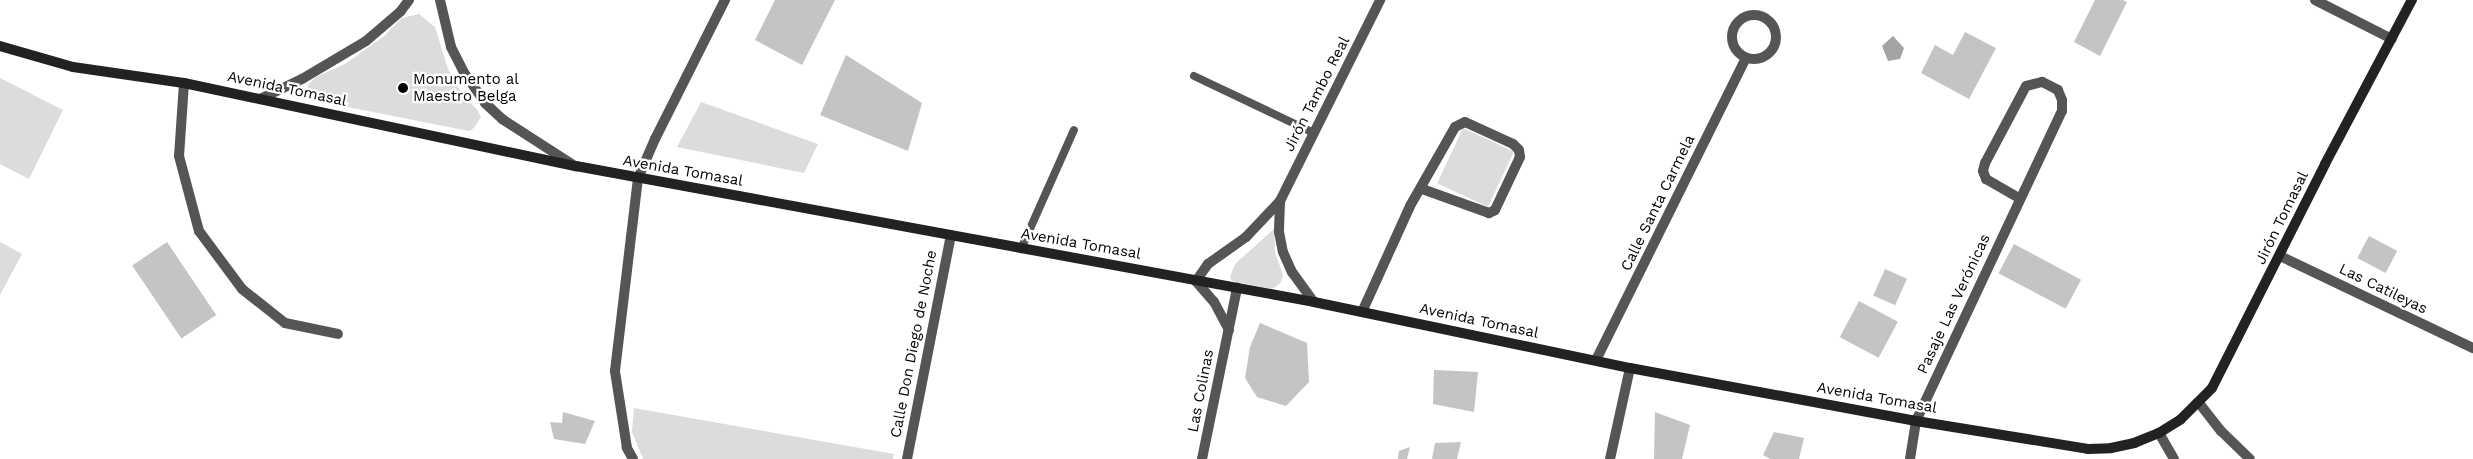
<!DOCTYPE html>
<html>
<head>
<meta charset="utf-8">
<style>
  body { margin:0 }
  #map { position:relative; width:2473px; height:459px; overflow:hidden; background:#fff; font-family:"Work Sans",sans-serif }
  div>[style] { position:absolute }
  .green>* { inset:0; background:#dcdcdc; transform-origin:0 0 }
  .water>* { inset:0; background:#a3a3a3 }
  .building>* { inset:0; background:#c4c4c4; transform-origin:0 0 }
  .lane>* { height:8px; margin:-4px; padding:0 4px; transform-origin:4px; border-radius:4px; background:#555 }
  .street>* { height:10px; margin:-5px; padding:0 5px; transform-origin:5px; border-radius:5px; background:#555 }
  .street>.ring { margin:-5px; padding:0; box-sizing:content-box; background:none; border:10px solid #555; border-radius:50% }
  .secondary>* { height:10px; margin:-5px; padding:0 5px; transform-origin:5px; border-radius:5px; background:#222 }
  .dots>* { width:14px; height:14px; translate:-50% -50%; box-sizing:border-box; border:2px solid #fff; border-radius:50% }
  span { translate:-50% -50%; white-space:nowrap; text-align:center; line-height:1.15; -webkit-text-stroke:4.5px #fff; paint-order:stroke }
  .poi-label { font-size:15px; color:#000 }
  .left { translate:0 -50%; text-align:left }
  .street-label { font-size:15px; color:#000 }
</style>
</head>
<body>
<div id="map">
  <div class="green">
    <div style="clip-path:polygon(419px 14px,435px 27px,448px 69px,461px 92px,478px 111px,481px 117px,474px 128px,469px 131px,317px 101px,311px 97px,308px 92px,308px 85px,316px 77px,345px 64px,383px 37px,402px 18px)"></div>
    <div style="clip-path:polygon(0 78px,63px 110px,29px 179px,0 164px)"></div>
    <div style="clip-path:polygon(701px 102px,818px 144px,804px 173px,677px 147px)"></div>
    <div style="left:1463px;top:128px;width:56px;height:61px;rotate:25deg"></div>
    <div style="clip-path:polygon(1274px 229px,1275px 252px,1283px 275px,1281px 282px,1276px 287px,1270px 289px,1232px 281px,1230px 277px,1235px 264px)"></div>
    <div style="clip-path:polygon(0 242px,22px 254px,0 295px)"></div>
    <div style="clip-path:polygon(634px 408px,894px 454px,893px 459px,643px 459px,632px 432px)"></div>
  </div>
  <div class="water">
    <div style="clip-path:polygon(1893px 36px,1904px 48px,1900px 59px,1888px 61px,1882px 46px)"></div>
  </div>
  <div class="building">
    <div style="clip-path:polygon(775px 0,835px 0,802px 65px,755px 40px)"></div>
    <div style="clip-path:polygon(2095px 0,2123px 0,2127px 2px,2100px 56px,2074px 42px)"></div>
    <div style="clip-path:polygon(1965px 32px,1996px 48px,1969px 99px,1921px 73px,1935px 45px,1953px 55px)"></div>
    <div style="clip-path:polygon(846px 55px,922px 103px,908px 151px,820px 115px)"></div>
    <div style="left:2369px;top:236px;width:32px;height:25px;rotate:28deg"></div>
    <div style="left:167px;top:242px;width:88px;height:42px;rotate:56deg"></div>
    <div style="left:2014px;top:244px;width:76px;height:33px;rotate:28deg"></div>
    <div style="left:1885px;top:269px;width:24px;height:29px;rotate:24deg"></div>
    <div style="left:1859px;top:301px;width:44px;height:41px;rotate:28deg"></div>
    <div style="clip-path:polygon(1260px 323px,1307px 343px,1309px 382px,1286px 406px,1257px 397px,1245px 378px,1250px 347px)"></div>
    <div style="clip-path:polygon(1434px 370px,1478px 372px,1474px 412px,1433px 404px)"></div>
    <div style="clip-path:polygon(563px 412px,595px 421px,585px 444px,554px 439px,550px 422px,562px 423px)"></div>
    <div style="clip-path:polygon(1655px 412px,1690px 425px,1682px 459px,1654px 459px)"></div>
    <div style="clip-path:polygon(1774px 432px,1804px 438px,1799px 459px,1770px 459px,1763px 455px)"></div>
    <div style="clip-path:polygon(1461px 442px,1457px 459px,1432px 459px,1435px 443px)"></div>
    <div style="clip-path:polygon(1410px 447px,1407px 459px,1398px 459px,1399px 451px)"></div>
  </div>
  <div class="lane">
    <div style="left:1194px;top:76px;width:133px;rotate:25.4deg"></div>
    <div style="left:1021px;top:249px;width:130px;rotate:-66deg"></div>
  </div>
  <div class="street">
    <div style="left:440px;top:0;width:48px;rotate:76.8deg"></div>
    <div style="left:451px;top:47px;width:30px;rotate:63deg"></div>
    <div style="left:465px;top:74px;width:35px;rotate:55deg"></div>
    <div style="left:485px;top:103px;width:23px;rotate:43deg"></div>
    <div style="left:502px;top:119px;width:87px;rotate:32.8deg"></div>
    <div style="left:2315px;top:0;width:86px;rotate:26.9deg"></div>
    <div class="ring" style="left:1732px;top:15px;width:34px;height:34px"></div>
    <div style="left:184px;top:83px;width:73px;rotate:93.9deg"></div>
    <div style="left:179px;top:156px;width:78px;rotate:75.1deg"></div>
    <div style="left:199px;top:231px;width:72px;rotate:53.4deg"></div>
    <div style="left:242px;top:289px;width:55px;rotate:38.3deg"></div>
    <div style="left:285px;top:323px;width:54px;rotate:11.7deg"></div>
    <div style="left:260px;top:99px;width:47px;rotate:-25.5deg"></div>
    <div style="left:302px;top:79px;width:74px;rotate:-30.7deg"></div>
    <div style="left:366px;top:41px;width:45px;rotate:-40.5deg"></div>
    <div style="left:400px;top:12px;width:15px;rotate:-53deg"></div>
    <div style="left:1280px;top:201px;width:31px;rotate:92deg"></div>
    <div style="left:1279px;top:232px;width:20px;rotate:79deg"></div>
    <div style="left:1283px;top:252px;width:22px;rotate:66deg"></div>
    <div style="left:1292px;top:272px;width:37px;rotate:54deg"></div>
    <div style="left:2280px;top:256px;width:214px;rotate:25.5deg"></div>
    <div style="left:1362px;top:312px;width:116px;rotate:-65.6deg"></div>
    <div style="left:1410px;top:206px;width:91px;rotate:-60.3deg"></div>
    <div style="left:1455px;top:127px;width:11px;rotate:-27deg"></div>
    <div style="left:1465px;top:122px;width:53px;rotate:24.6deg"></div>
    <div style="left:1513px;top:144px;width:8px;rotate:45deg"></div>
    <div style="left:1519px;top:150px;width:7px;rotate:82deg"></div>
    <div style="left:1520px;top:157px;width:59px;rotate:115.3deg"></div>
    <div style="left:1495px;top:210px;width:7px;rotate:153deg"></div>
    <div style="left:1489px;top:213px;width:71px;rotate:-160.3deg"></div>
    <div style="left:1229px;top:330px;width:32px;rotate:-118deg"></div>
    <div style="left:1214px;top:302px;width:28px;rotate:-131deg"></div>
    <div style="left:1196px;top:281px;width:21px;rotate:-55deg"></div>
    <div style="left:1208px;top:264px;width:47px;rotate:-35.4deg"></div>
    <div style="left:1246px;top:237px;width:50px;rotate:-46.6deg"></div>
    <div style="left:1280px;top:201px;width:225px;rotate:-63.5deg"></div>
    <div style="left:1596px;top:360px;width:337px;rotate:-63.6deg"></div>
    <div style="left:2199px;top:403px;width:36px;rotate:52deg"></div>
    <div style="left:2221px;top:431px;width:40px;rotate:44deg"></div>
    <div style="left:2159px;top:433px;width:30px;rotate:60deg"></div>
    <div style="left:633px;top:459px;width:13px;rotate:-119deg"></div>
    <div style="left:627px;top:448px;width:78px;rotate:-98.9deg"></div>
    <div style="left:615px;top:371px;width:194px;rotate:-83.2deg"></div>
    <div style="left:638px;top:178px;width:43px;rotate:-66.4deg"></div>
    <div style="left:655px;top:139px;width:156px;rotate:-63.3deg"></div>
    <div style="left:907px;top:459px;width:228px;rotate:-78.9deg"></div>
    <div style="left:1202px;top:459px;width:175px;rotate:-78.4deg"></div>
    <div style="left:1610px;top:459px;width:93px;rotate:-77.6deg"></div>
    <div style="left:1910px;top:459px;width:38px;rotate:-81deg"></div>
    <div style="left:1916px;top:421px;width:343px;rotate:-64.8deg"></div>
    <div style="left:2062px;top:111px;width:11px;rotate:-90deg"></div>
    <div style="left:2062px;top:100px;width:11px;rotate:-112deg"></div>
    <div style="left:2058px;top:90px;width:18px;rotate:-153deg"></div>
    <div style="left:2042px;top:82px;width:16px;rotate:166deg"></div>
    <div style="left:2026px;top:86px;width:87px;rotate:118deg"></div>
    <div style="left:1985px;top:163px;width:8px;rotate:104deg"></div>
    <div style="left:1983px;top:171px;width:9px;rotate:69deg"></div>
    <div style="left:1986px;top:179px;width:39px;rotate:30deg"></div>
  </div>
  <div class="secondary">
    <div style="left:0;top:46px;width:76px;rotate:16deg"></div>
    <div style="left:73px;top:67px;width:112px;rotate:8.2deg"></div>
    <div style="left:184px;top:83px;width:401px;rotate:12deg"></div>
    <div style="left:576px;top:166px;width:750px;rotate:10.44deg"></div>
    <div style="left:1314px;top:302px;width:323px;rotate:11.8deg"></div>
    <div style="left:1630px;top:368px;width:291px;rotate:10.5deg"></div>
    <div style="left:1916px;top:421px;width:174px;rotate:9.2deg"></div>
    <div style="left:2088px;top:449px;width:23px;rotate:-2deg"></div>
    <div style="left:2111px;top:448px;width:24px;rotate:-12deg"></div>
    <div style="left:2134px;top:443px;width:27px;rotate:-22deg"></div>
    <div style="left:2159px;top:433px;width:25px;rotate:-32deg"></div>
    <div style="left:2180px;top:420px;width:45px;rotate:-45deg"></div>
    <div style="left:2212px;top:388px;width:251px;rotate:-63.2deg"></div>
    <div style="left:2325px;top:164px;width:186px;rotate:-62.1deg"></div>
  </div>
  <div class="dots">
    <div style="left:403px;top:88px;background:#000"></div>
  </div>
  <div class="poi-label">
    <span class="left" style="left:413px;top:88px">Monumento al<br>Maestro Belga</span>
  </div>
  <div class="street-label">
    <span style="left:287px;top:89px;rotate:12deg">Avenida Tomasal</span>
    <span style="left:1317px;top:94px;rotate:-63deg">Jirón Tambo Real</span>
    <span style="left:683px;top:171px;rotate:10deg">Avenida Tomasal</span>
    <span style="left:1658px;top:203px;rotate:-64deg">Calle Santa Carmela</span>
    <span style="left:2282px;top:218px;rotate:-64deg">Jirón Tomasal</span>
    <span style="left:1081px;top:244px;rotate:10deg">Avenida Tomasal</span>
    <span style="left:2383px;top:289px;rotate:26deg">Las Catileyas</span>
    <span style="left:1954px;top:304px;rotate:-65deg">Pasaje Las Verónicas</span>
    <span style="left:1479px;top:321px;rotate:12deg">Avenida Tomasal</span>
    <span style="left:914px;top:344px;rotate:-79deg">Calle Don Diego de Noche</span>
    <span style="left:1201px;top:391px;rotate:-79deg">Las Colinas</span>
    <span style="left:1877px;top:398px;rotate:10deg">Avenida Tomasal</span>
  </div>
</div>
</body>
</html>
